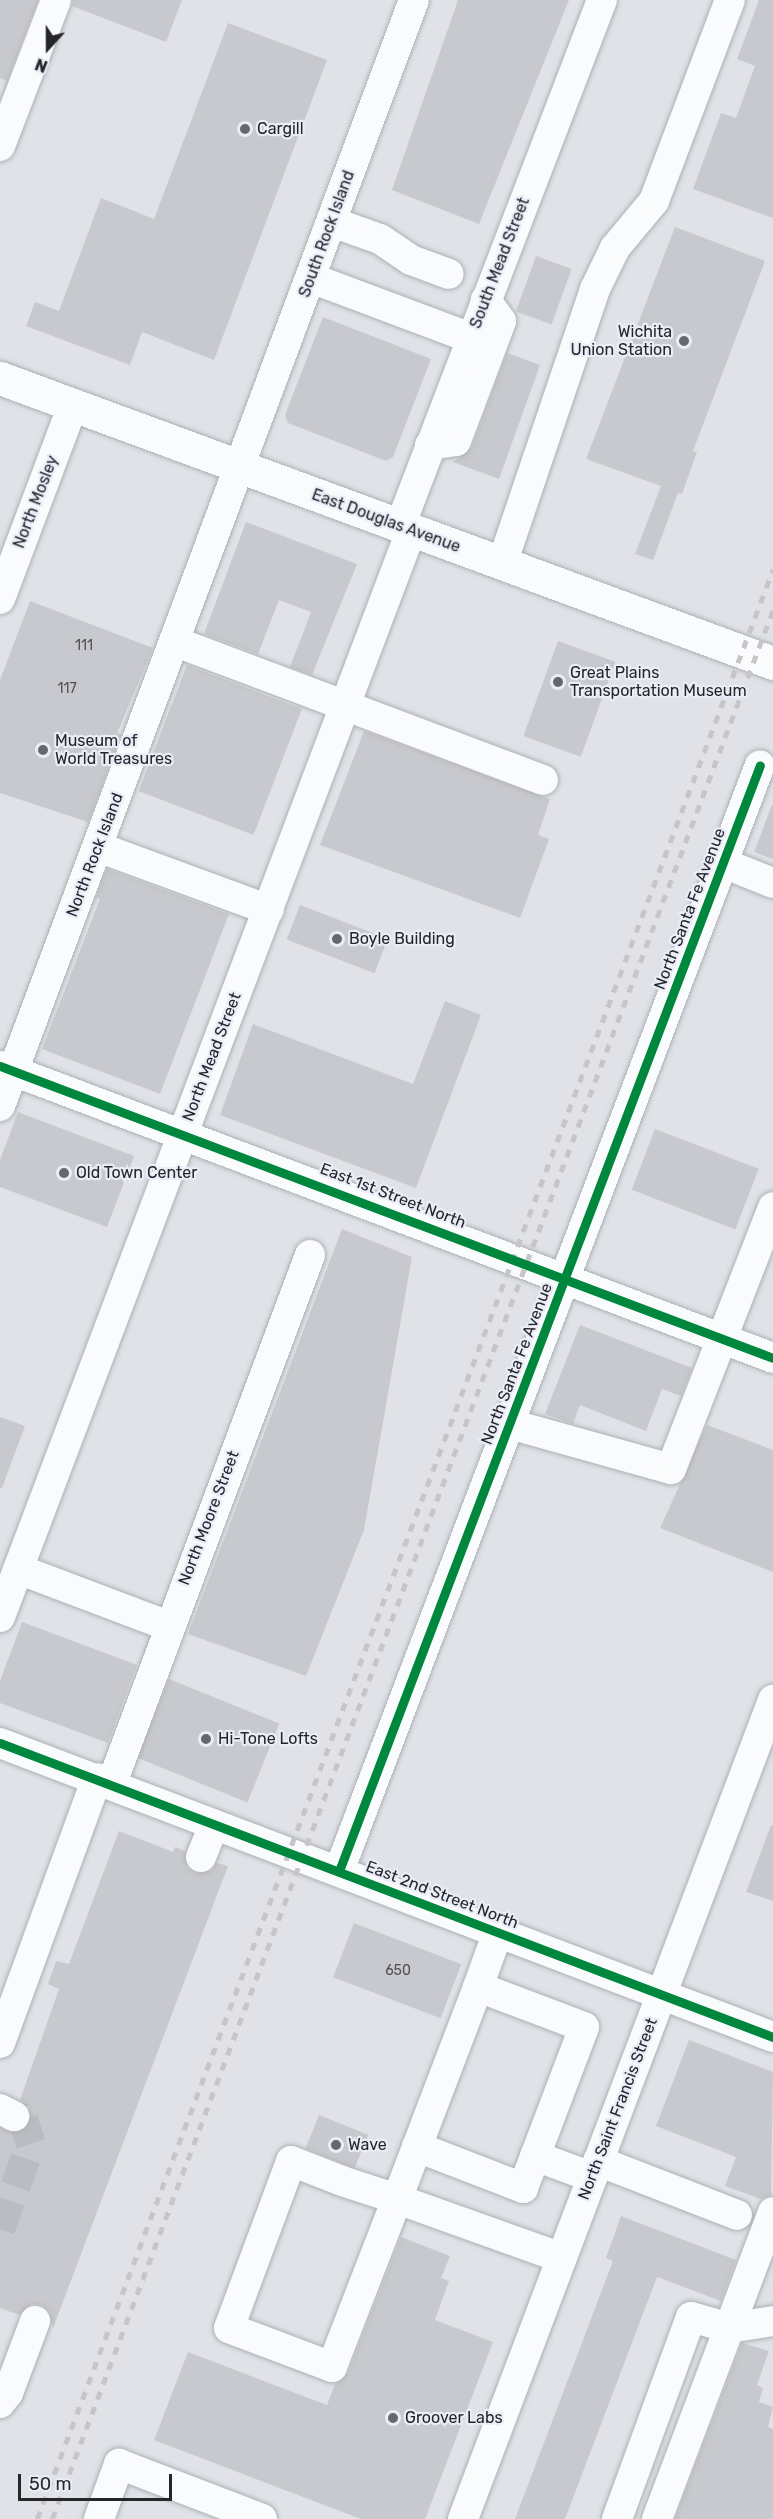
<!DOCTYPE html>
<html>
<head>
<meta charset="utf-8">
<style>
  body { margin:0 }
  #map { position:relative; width:773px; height:2519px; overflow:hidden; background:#e0e2e8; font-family:Rubik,sans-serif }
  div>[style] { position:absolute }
  .building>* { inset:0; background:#c8c9ce; transform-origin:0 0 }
  .minor-tunnel>* { height:30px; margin-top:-15px; transform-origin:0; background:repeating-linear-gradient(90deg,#bbbcc2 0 30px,transparent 0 45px) }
  .roads { filter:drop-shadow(0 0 2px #aeb0b5) drop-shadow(0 0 2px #aeb0b5) }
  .minor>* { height:30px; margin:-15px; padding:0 15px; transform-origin:15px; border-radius:15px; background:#fafbfc }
  .major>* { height:33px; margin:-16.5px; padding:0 16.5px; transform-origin:16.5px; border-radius:16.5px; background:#fafbfc }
  .rail>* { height:4.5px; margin-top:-2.25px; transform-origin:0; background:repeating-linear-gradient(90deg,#c6c6c8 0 8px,transparent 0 16px) }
  .cycleway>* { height:9px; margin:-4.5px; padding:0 4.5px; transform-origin:4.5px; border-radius:4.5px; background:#00873e }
  .dots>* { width:16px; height:16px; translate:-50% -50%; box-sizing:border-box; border:3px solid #eaedf8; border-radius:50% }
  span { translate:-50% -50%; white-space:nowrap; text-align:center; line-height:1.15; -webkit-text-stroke:4.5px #eaedf8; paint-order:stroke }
  .number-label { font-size:14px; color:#505156 }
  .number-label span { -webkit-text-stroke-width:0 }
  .poi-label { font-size:16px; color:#25262a }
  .left { translate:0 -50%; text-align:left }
  .right { translate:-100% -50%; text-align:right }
  .street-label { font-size:16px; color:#25262a }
  .north { position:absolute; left:18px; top:18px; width:60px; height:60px; -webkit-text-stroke:4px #eaedf8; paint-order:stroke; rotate:201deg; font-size:16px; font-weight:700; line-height:24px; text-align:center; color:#25262a }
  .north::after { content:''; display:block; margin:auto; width:21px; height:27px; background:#25262a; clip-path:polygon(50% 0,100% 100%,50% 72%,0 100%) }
  .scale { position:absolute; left:18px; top:2474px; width:154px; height:27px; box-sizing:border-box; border:3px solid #25262a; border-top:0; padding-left:8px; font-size:18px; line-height:21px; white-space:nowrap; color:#25262a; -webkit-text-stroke:4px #eaedf8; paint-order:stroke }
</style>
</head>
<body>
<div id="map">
  <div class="building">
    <div style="clip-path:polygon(0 0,38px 0,7px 81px,0 78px)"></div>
    <div style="clip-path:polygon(73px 0,182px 0,166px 42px,72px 6px)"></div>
    <div style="clip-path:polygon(458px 0,569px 0,479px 224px,392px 190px)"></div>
    <div style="clip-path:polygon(759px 0,773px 0,773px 218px,693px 189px,721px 113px,736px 118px,755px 66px,737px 59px)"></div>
    <div style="clip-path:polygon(228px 23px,327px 60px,214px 360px,142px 332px,130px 365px,26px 326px,35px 302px,59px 311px,101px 198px,154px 219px)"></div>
    <div style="clip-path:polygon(675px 227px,765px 261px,693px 451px,697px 452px,682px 494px,678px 493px,653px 560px,635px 554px,661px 486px,586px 459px)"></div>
    <div style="left:536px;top:256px;width:38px;height:59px;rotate:20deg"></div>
    <div style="clip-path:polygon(323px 317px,431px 359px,393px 457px,386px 461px,288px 423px,285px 415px)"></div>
    <div style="clip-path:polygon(507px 353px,540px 365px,499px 479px,453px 462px,472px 447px)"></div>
    <div style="clip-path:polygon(246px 522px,357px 564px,312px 675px,290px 667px,311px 612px,279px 600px,258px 654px,204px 634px)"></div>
    <div style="clip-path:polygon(30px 601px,153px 648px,117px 733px,121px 735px,88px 822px,0 793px,0 680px)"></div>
    <div style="left:558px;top:641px;width:61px;height:101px;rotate:20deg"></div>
    <div style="left:187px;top:665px;width:123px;height:135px;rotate:21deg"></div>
    <div style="clip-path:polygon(364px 731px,550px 799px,538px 835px,549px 839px,520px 918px,320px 845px)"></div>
    <div style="clip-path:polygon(772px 805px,773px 805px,773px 859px,754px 852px)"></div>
    <div style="clip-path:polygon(107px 869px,229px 914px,160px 1094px,42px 1049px,100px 899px,96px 897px)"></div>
    <div style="left:300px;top:905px;width:94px;height:37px;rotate:21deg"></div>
    <div style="clip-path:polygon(445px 1001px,481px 1015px,416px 1188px,220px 1115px,253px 1024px,413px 1084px)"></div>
    <div style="clip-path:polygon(18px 1112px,134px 1156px,107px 1227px,0 1187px,0 1160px)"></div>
    <div style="left:655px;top:1129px;width:111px;height:65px;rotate:21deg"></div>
    <div style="clip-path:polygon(342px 1229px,412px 1257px,364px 1530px,306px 1676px,188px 1634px)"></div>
    <div style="clip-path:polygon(580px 1325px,692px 1368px,681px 1396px,662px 1389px,646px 1431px,580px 1405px,573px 1424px,545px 1414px)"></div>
    <div style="clip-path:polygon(0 1417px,25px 1426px,2px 1488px,0 1488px)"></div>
    <div style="clip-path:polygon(707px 1425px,773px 1450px,773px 1572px,660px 1528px)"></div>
    <div style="clip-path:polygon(22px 1622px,137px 1665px,108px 1743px,0 1703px,0 1681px)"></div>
    <div style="left:169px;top:1679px;width:119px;height:85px;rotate:22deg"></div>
    <div style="clip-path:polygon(771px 1825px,773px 1825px,773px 1901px,746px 1892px)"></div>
    <div style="clip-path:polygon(119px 1831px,173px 1852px,175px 1847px,185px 1851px,187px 1867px,195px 1873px,211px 1871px,217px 1863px,228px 1866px,53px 2328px,49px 2311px,42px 2305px,32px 2304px,19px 2315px,0 2308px,0 2128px,16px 2133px,30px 2123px,29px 2107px,20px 2100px,59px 1989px,48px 1984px,56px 1961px,69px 1964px)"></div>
    <div style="left:354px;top:1923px;width:115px;height:58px;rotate:21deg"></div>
    <div style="clip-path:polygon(689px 2040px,773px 2072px,771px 2195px,761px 2199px,725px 2186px,736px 2157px,656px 2126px)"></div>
    <div style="left:319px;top:2115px;width:53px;height:36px;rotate:22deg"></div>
    <div style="clip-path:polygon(621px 2216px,736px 2260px,721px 2301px,657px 2277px,565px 2519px,515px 2519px,613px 2261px,606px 2258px)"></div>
    <div style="clip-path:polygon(401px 2237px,450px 2256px,441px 2278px,449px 2281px,435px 2320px,493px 2342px,425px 2519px,361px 2519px,154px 2440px,188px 2352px,327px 2405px,335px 2384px,348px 2373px)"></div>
    <div style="clip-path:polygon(742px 2343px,769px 2351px,757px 2385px,763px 2388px,759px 2402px,773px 2407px,768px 2427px,773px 2429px,773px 2519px,675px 2519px)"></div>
  </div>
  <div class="minor-tunnel">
    <div style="left:0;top:2229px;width:90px;rotate:-70deg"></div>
    <div style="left:31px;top:2144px;width:26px;rotate:-108deg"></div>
    <div style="left:23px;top:2119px;width:9px;rotate:-162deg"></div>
  </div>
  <div class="roads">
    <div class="minor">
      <div style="left:0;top:146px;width:156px;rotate:-69deg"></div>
      <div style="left:332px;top:222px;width:51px;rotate:19.5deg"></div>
      <div style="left:380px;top:239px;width:37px;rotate:34deg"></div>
      <div style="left:411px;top:260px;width:40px;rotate:20.2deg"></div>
      <div style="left:311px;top:278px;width:171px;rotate:20.6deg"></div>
      <div style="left:430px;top:445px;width:26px;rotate:-9deg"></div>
      <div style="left:456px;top:441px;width:128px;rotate:-69.4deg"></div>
      <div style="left:501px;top:321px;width:26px;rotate:-126deg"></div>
      <div style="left:400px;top:526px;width:563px;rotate:-68.99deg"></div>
      <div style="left:502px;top:564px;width:290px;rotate:-71.3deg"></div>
      <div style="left:595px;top:289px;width:46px;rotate:-64deg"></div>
      <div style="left:615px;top:248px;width:61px;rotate:-50.3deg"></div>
      <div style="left:654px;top:201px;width:215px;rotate:-69.3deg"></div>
      <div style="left:0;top:599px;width:207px;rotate:-69.4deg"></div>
      <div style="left:176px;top:642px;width:392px;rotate:20.6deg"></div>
      <div style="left:98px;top:847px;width:182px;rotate:20.2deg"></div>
      <div style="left:723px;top:863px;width:54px;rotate:21.8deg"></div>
      <div style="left:0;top:1066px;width:826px;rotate:20.69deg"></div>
      <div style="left:0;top:1106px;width:1181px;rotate:-69.48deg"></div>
      <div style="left:510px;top:1424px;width:167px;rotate:15.6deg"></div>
      <div style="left:671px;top:1469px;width:281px;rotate:-68.7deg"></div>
      <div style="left:18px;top:1569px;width:161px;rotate:20.7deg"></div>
      <div style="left:0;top:1617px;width:1161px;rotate:-69.27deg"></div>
      <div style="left:0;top:1743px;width:827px;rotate:20.82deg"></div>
      <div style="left:112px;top:1783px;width:564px;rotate:-69.44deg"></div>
      <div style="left:201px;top:1857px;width:35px;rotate:-68deg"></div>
      <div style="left:339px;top:1871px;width:1183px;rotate:-69.16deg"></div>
      <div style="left:498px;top:1932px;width:59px;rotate:110deg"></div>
      <div style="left:478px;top:1987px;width:171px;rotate:110.9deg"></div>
      <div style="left:417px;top:2147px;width:56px;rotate:111deg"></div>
      <div style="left:397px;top:2199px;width:180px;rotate:111.2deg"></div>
      <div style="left:332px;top:2367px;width:110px;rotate:-159.3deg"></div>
      <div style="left:229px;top:2328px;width:178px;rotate:-69.6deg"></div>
      <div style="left:291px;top:2161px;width:55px;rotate:21.4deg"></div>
      <div style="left:342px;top:2181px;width:58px;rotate:18.1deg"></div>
      <div style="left:397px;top:2199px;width:175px;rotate:19.7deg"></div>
      <div style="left:0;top:2043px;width:282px;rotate:-69.9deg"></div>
      <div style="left:0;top:2109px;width:16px;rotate:27deg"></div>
      <div style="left:417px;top:2147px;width:114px;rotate:21.1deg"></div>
      <div style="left:523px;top:2188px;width:172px;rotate:-69.2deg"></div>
      <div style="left:584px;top:2027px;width:113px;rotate:-159.3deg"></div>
      <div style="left:535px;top:2156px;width:61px;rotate:20.2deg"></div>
      <div style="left:598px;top:2161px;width:149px;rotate:21.2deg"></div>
      <div style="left:0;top:2403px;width:13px;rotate:-51deg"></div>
      <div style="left:8px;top:2393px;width:77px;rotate:-69.4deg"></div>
      <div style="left:99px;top:2519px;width:59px;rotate:-70deg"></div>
      <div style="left:119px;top:2464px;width:153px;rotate:21deg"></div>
      <div style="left:463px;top:2519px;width:876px;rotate:-69.27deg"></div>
      <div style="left:617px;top:2519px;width:215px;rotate:-69.9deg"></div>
      <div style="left:691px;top:2317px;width:40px;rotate:16deg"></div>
      <div style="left:729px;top:2328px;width:45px;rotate:-9deg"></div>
      <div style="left:657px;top:2519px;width:328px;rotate:-69.3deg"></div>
    </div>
    <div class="major">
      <div style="left:0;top:378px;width:824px;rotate:20.24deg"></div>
    </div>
  </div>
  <div class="rail">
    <div style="left:37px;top:2519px;width:2084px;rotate:-69.32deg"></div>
    <div style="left:52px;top:2519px;width:2041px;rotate:-69.31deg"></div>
  </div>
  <div class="cycleway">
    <div style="left:0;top:1066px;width:826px;rotate:20.69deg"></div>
    <div style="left:0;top:1743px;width:827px;rotate:20.82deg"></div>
    <div style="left:339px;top:1871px;width:1183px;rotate:-69.16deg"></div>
  </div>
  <div class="dots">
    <div style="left:245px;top:129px;background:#66686c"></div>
    <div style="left:684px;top:341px;background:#66686c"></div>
    <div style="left:558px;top:682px;background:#66686c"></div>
    <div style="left:43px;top:750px;background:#66686c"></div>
    <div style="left:337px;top:939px;background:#66686c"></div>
    <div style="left:64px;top:1173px;background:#66686c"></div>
    <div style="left:206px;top:1739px;background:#66686c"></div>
    <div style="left:336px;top:2145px;background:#66686c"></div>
    <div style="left:393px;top:2418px;background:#66686c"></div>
  </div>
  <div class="number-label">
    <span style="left:84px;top:646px">111</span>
    <span style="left:67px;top:689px">117</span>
    <span style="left:398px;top:1971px">650</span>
  </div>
  <div class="poi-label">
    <span class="left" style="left:257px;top:129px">Cargill</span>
    <span class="right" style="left:672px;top:341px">Wichita<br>Union Station</span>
    <span class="left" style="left:570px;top:682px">Great Plains<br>Transportation Museum</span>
    <span class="left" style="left:55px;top:750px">Museum of<br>World Treasures</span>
    <span class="left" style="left:349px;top:939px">Boyle Building</span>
    <span class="left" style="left:76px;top:1173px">Old Town Center</span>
    <span class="left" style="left:218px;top:1739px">Hi-Tone Lofts</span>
    <span class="left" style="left:348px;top:2145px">Wave</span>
    <span class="left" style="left:405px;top:2418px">Groover Labs</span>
  </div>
  <div class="street-label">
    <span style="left:327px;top:234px;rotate:-70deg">South Rock Island</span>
    <span style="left:500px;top:263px;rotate:-69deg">South Mead Street</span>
    <span style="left:36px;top:502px;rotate:-69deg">North Mosley</span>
    <span style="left:386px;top:521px;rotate:20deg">East Douglas Avenue</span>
    <span style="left:95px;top:855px;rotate:-69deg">North Rock Island</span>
    <span style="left:690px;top:909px;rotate:-69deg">North Santa Fe Avenue</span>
    <span style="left:212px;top:1057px;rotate:-69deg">North Mead Street</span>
    <span style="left:393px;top:1196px;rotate:21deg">East 1st Street North</span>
    <span style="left:517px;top:1364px;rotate:-69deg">North Santa Fe Avenue</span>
    <span style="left:209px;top:1518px;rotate:-69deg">North Moore Street</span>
    <span style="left:442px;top:1895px;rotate:21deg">East 2nd Street North</span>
    <span style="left:618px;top:2109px;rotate:-69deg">North Saint Francis Street</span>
  </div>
  <div class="north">N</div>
  <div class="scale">50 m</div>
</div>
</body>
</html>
